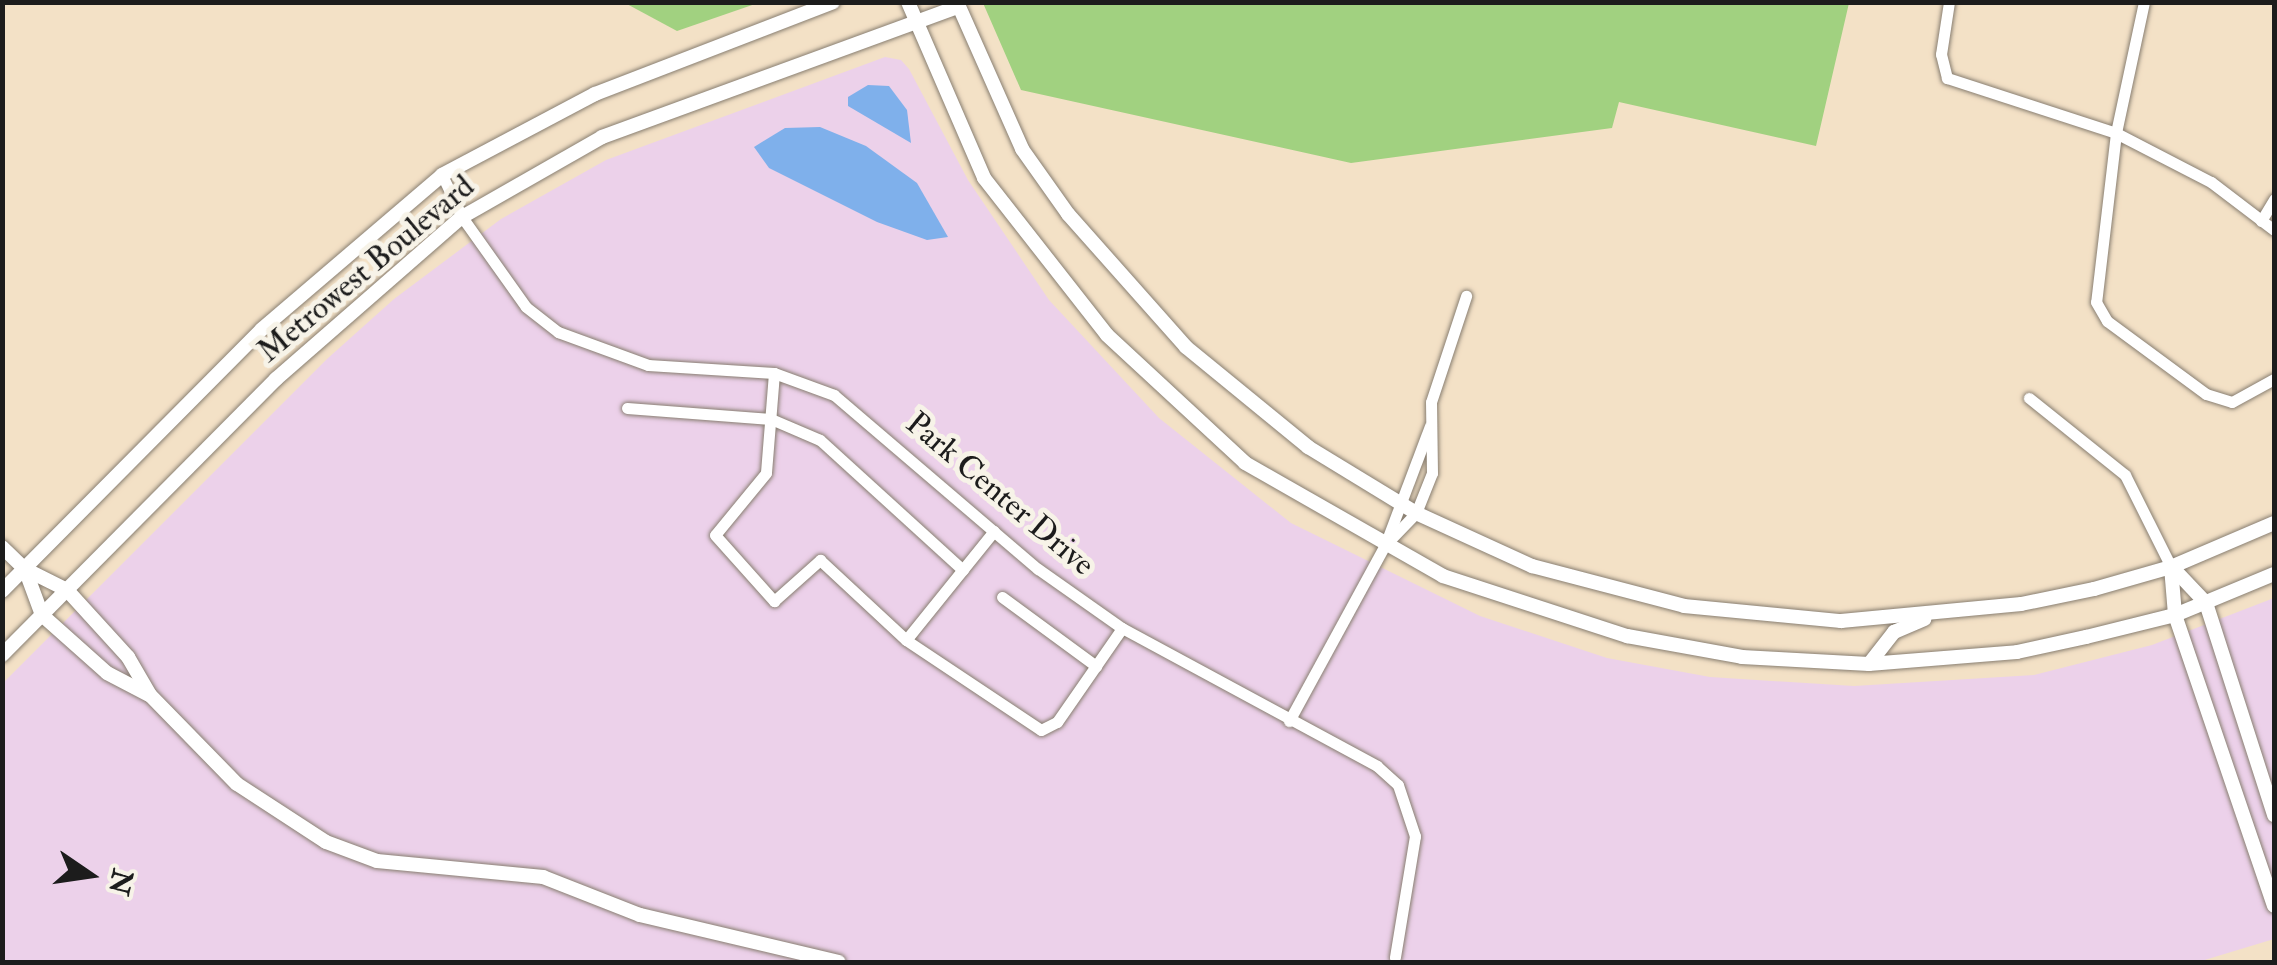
<!DOCTYPE html>
<html>
<head>
<meta charset="utf-8">
<style>
  body { margin:0 }
  #map { position:relative; width:2277px; height:965px; overflow:hidden; background:#f3e1c6; font-family:"IM FELL Double Pica",serif }
  div>[style] { position:absolute }
  .built>* { inset:0; background:#ecd1ea }
  .green>* { inset:0; background:#a1d180 }
  .water>* { inset:0; background:#7fb0eb }
  .roads { filter:drop-shadow(0 0 2px #887e71) drop-shadow(0 0 2px #887e71) }
  .minor>* { height:11px; margin:-5.5px; padding:0 5.5px; transform-origin:5.5px; border-radius:5.5px; background:#fff }
  .tertiary>* { height:14px; margin:-7px; padding:0 7px; transform-origin:7px; border-radius:7px; background:#fff }
  span { translate:-50% -50%; white-space:nowrap; text-align:center; line-height:1.15; -webkit-text-stroke:10px #f7f3e8; paint-order:stroke }
  .street-label { font-size:32px; color:#1c1c1c }
  .frame { position:absolute; inset:0; border:5px solid #1c1c1c; pointer-events:none }
  .north { position:absolute; left:40px; top:825px; width:100px; height:100px; -webkit-text-stroke:8px #f7f3e8; paint-order:stroke; rotate:103deg; font-size:28px; font-weight:700; line-height:40px; text-align:center; color:#1c1c1c }
  .north::after { content:''; display:block; margin:auto; width:35px; height:45px; background:#1c1c1c; clip-path:polygon(50% 0,100% 100%,50% 72%,0 100%) }
</style>
</head>
<body>
<div id="map">
  <div class="built">
    <div style="clip-path:polygon(885px 57px,901px 60px,909px 69px,968px 180px,1049px 300px,1159px 418px,1291px 523px,1480px 616px,1607px 658px,1710px 677px,1854px 686px,2034px 675px,2152px 645px,2274px 598px,2274px 939px,2198px 962px,3px 962px,3px 683px,327px 359px,394px 299px,501px 219px,606px 160px)"></div>
  </div>
  <div class="green">
    <div style="clip-path:polygon(625px 3px,625px 2px,758px 3px,677px 31px)"></div>
    <div style="clip-path:polygon(983px 3px,983px 2px,1849px 3px,1816px 146px,1619px 102px,1612px 128px,1351px 163px,1021px 90px)"></div>
  </div>
  <div class="water">
    <div style="clip-path:polygon(868px 85px,889px 86px,907px 110px,911px 143px,848px 106px,848px 97px)"></div>
    <div style="clip-path:polygon(820px 127px,866px 146px,917px 183px,948px 237px,927px 240px,877px 222px,769px 168px,754px 147px,785px 128px)"></div>
  </div>
  <div class="roads">
    <div class="minor">
      <div style="left:1949px;top:2px;width:53px;rotate:98.7deg"></div>
      <div style="left:1941px;top:54px;width:25px;rotate:76deg"></div>
      <div style="left:1947px;top:78px;width:178px;rotate:18deg"></div>
      <div style="left:2116px;top:133px;width:107px;rotate:27.3deg"></div>
      <div style="left:2211px;top:182px;width:79px;rotate:37.3deg"></div>
      <div style="left:2144px;top:2px;width:134px;rotate:102.1deg"></div>
      <div style="left:2116px;top:133px;width:170px;rotate:96.7deg"></div>
      <div style="left:2096px;top:302px;width:22px;rotate:60deg"></div>
      <div style="left:2107px;top:321px;width:123px;rotate:36.4deg"></div>
      <div style="left:2206px;top:394px;width:27px;rotate:17deg"></div>
      <div style="left:2232px;top:402px;width:48px;rotate:-28.7deg"></div>
      <div style="left:442px;top:175px;width:47px;rotate:64.5deg"></div>
      <div style="left:462px;top:217px;width:110px;rotate:54.6deg"></div>
      <div style="left:526px;top:307px;width:41px;rotate:38deg"></div>
      <div style="left:558px;top:332px;width:96px;rotate:20.1deg"></div>
      <div style="left:648px;top:365px;width:126px;rotate:3.6deg"></div>
      <div style="left:774px;top:373px;width:64px;rotate:20.1deg"></div>
      <div style="left:834px;top:395px;width:268px;rotate:40.5deg"></div>
      <div style="left:1038px;top:569px;width:103px;rotate:35.1deg"></div>
      <div style="left:1122px;top:628px;width:290px;rotate:28.4deg"></div>
      <div style="left:1377px;top:766px;width:28px;rotate:42deg"></div>
      <div style="left:1398px;top:785px;width:54px;rotate:71.6deg"></div>
      <div style="left:1415px;top:836px;width:123px;rotate:99.4deg"></div>
      <div style="left:2261px;top:221px;width:26px;rotate:-59deg"></div>
      <div style="left:774px;top:373px;width:100px;rotate:94.6deg"></div>
      <div style="left:766px;top:473px;width:80px;rotate:129.4deg"></div>
      <div style="left:715px;top:535px;width:89px;rotate:48.2deg"></div>
      <div style="left:774px;top:601px;width:62px;rotate:-41.7deg"></div>
      <div style="left:820px;top:560px;width:117px;rotate:42.9deg"></div>
      <div style="left:906px;top:640px;width:140px;rotate:-51.1deg"></div>
      <div style="left:2029px;top:398px;width:123px;rotate:38.7deg"></div>
      <div style="left:2125px;top:475px;width:103px;rotate:63.4deg"></div>
      <div style="left:627px;top:408px;width:144px;rotate:4.4deg"></div>
      <div style="left:771px;top:419px;width:53px;rotate:23.2deg"></div>
      <div style="left:820px;top:440px;width:193px;rotate:42.3deg"></div>
      <div style="left:1388px;top:542px;width:40px;rotate:-46deg"></div>
      <div style="left:1416px;top:513px;width:43px;rotate:-68.2deg"></div>
      <div style="left:1432px;top:473px;width:71px;rotate:-90.8deg"></div>
      <div style="left:1431px;top:402px;width:112px;rotate:-71.7deg"></div>
      <div style="left:1002px;top:597px;width:117px;rotate:36.3deg"></div>
      <div style="left:906px;top:640px;width:162px;rotate:33.7deg"></div>
      <div style="left:1041px;top:730px;width:18px;rotate:-27deg"></div>
      <div style="left:1057px;top:722px;width:114px;rotate:-55.3deg"></div>
      <div style="left:1289px;top:721px;width:200px;rotate:-61.4deg"></div>
      <div style="left:1385px;top:545px;width:127px;rotate:-69.3deg"></div>
    </div>
    <div class="tertiary">
      <div style="left:908px;top:2px;width:192px;rotate:66.6deg"></div>
      <div style="left:984px;top:178px;width:199px;rotate:51.9deg"></div>
      <div style="left:1107px;top:335px;width:188px;rotate:42.8deg"></div>
      <div style="left:1245px;top:463px;width:228px;rotate:29.7deg"></div>
      <div style="left:1443px;top:576px;width:194px;rotate:18.1deg"></div>
      <div style="left:1627px;top:636px;width:117px;rotate:10.3deg"></div>
      <div style="left:1742px;top:657px;width:127px;rotate:3.2deg"></div>
      <div style="left:1869px;top:664px;width:148px;rotate:-4.6deg"></div>
      <div style="left:2017px;top:652px;width:71px;rotate:-12.3deg"></div>
      <div style="left:2086px;top:637px;width:92px;rotate:-13.9deg"></div>
      <div style="left:2175px;top:615px;width:107px;rotate:-22.5deg"></div>
      <div style="left:957px;top:2px;width:161px;rotate:66.1deg"></div>
      <div style="left:1022px;top:149px;width:80px;rotate:54.7deg"></div>
      <div style="left:1068px;top:214px;width:178px;rotate:48.4deg"></div>
      <div style="left:1186px;top:347px;width:158px;rotate:39.3deg"></div>
      <div style="left:1308px;top:447px;width:127px;rotate:31.4deg"></div>
      <div style="left:1416px;top:513px;width:128px;rotate:24.6deg"></div>
      <div style="left:1532px;top:566px;width:157px;rotate:14.7deg"></div>
      <div style="left:1684px;top:606px;width:158px;rotate:5.5deg"></div>
      <div style="left:1841px;top:621px;width:181px;rotate:-5.4deg"></div>
      <div style="left:2021px;top:604px;width:75px;rotate:-11.6deg"></div>
      <div style="left:2094px;top:589px;width:80px;rotate:-15.9deg"></div>
      <div style="left:2171px;top:567px;width:112px;rotate:-23.1deg"></div>
      <div style="left:2px;top:547px;width:32px;rotate:44deg"></div>
      <div style="left:25px;top:569px;width:47px;rotate:26.6deg"></div>
      <div style="left:67px;top:590px;width:91px;rotate:47.7deg"></div>
      <div style="left:128px;top:657px;width:44px;rotate:59.9deg"></div>
      <div style="left:150px;top:695px;width:124px;rotate:45.7deg"></div>
      <div style="left:237px;top:784px;width:106px;rotate:33.1deg"></div>
      <div style="left:326px;top:842px;width:54px;rotate:20.4deg"></div>
      <div style="left:377px;top:861px;width:167px;rotate:5.5deg"></div>
      <div style="left:543px;top:877px;width:104px;rotate:21.4deg"></div>
      <div style="left:640px;top:915px;width:204px;rotate:13.3deg"></div>
      <div style="left:2171px;top:567px;width:48px;rotate:85.2deg"></div>
      <div style="left:2175px;top:615px;width:307px;rotate:71.2deg"></div>
      <div style="left:2172px;top:567px;width:50px;rotate:46.6deg"></div>
      <div style="left:2206px;top:603px;width:223px;rotate:72.2deg"></div>
      <div style="left:25px;top:569px;width:49px;rotate:69.7deg"></div>
      <div style="left:42px;top:615px;width:87px;rotate:41.7deg"></div>
      <div style="left:107px;top:673px;width:47px;rotate:27.6deg"></div>
      <div style="left:2px;top:591px;width:369px;rotate:-45.2deg"></div>
      <div style="left:262px;top:329px;width:237px;rotate:-40.5deg"></div>
      <div style="left:442px;top:175px;width:173px;rotate:-27.9deg"></div>
      <div style="left:595px;top:94px;width:255px;rotate:-21.1deg"></div>
      <div style="left:2px;top:655px;width:389px;rotate:-45.2deg"></div>
      <div style="left:276px;top:379px;width:247px;rotate:-41.1deg"></div>
      <div style="left:462px;top:217px;width:161px;rotate:-29.7deg"></div>
      <div style="left:602px;top:137px;width:379px;rotate:-20.1deg"></div>
      <div style="left:1869px;top:664px;width:41px;rotate:-52deg"></div>
      <div style="left:1894px;top:632px;width:33px;rotate:-23deg"></div>
    </div>
  </div>
  <div class="street-label">
    <span style="left:366px;top:269px;rotate:-40deg">Metrowest Boulevard</span>
    <span style="left:1000px;top:494px;rotate:40deg">Park Center Drive</span>
  </div>
  <div class="frame"></div>
  <div class="north">N</div>
</div>
</body>
</html>
